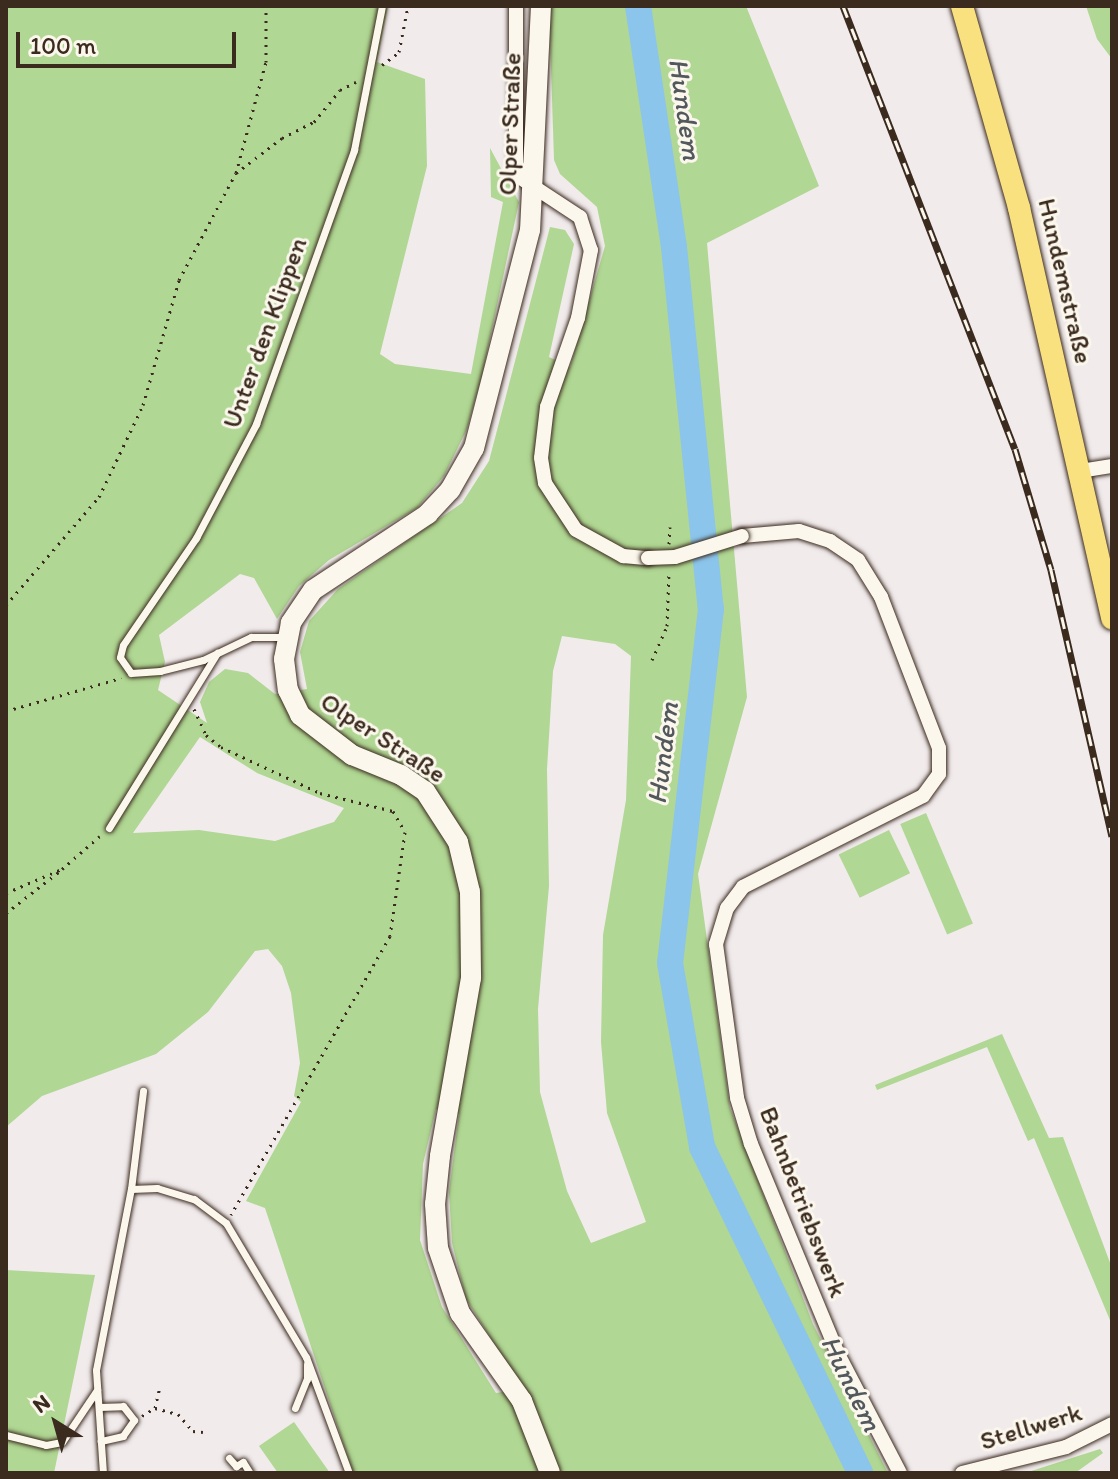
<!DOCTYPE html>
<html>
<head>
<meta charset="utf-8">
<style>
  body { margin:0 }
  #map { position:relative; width:1118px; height:1479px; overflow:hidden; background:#f1ebec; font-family:Itim,sans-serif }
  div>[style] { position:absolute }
  .green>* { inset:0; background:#b0d793; transform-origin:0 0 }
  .river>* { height:26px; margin:-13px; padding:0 13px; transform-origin:13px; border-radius:13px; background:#8bc5eb }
  .path>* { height:3px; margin-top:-1.5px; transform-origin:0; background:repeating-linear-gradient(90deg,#3b2a1e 0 2px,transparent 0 8px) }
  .roads { filter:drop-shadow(0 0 2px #3b2a1e) drop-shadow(0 0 2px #3b2a1e) }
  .service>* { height:7px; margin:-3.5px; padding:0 3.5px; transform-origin:3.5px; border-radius:3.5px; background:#fbf7ec }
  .minor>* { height:14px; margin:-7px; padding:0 7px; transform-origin:7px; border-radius:7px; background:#fbf7ec }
  .secondary>* { height:20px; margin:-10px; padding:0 10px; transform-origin:10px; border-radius:10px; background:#fbf7ec }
  .primary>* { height:22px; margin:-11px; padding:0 11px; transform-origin:11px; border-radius:11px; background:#fae180 }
  .rail>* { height:7px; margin-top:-3.5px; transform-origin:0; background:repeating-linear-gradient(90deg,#fbf7ec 0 12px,#3b2a1e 0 24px); box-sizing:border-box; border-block:2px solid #3b2a1e }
  .bridges { filter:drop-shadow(0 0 2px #3b2a1e) drop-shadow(0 0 2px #3b2a1e) }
  .minor-bridge>* { height:14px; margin:-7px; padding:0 7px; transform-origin:7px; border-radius:7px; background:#fbf7ec }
  span { translate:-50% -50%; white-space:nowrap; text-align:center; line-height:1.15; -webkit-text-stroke:6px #fbf7ec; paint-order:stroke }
  .street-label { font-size:26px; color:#3b2a1e }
  .water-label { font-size:28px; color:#53585c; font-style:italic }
  .frame { position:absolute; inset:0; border:8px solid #3b2a1e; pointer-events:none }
  .north { position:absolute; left:16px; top:1383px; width:80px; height:80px; -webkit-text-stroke:6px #fbf7ec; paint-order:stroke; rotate:323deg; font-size:22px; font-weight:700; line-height:32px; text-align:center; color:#3b2a1e }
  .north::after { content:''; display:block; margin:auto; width:28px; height:36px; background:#3b2a1e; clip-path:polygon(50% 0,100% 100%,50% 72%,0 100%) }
  .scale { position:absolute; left:16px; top:32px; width:220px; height:36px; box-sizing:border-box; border:4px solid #3b2a1e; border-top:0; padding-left:10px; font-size:24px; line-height:28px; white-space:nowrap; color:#3b2a1e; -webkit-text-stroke:6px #fbf7ec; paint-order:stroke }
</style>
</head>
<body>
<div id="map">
  <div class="green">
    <div style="clip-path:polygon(evenodd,6px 6px,388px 6px,377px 62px,425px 79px,427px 166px,380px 354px,395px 364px,471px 374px,503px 202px,491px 197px,490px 148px,519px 202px,482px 376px,467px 429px,444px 476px,417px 508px,329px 560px,299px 586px,277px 619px,254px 578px,240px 574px,159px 635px,165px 662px,158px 690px,207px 723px,200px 702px,209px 682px,225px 669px,248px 673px,275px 694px,307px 689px,300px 652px,309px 621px,338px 589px,462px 503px,489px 461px,550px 227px,565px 230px,574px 244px,549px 357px,570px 367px,605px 246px,597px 207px,560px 174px,554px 160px,549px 6px,746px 6px,819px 186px,707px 243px,747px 697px,698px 874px,730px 1108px,813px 1324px,888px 1473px,353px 1473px,265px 1208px,246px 1201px,301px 1102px,294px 1096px,300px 1063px,291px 993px,282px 966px,268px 949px,255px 951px,208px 1012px,156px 1054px,42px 1096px,6px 1127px,6px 6px,562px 636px,615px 644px,631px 656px,626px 800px,603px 935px,601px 1042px,607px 1113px,646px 1222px,591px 1243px,567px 1191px,540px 1092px,538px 1009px,549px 886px,547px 769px,553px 671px,562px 636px,6px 6px,200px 737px,257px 773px,344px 808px,334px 822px,275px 841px,199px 830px,133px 833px,200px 737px,6px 6px,436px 1109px,459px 1114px,449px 1192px,452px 1243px,466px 1299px,523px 1389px,496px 1393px,442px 1307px,420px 1240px,423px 1164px,436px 1109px)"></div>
    <div style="clip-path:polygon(1086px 6px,1111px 6px,1112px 59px,1097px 39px)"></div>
    <div style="left:926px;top:813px;width:120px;height:28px;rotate:67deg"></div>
    <div style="left:889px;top:830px;width:48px;height:56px;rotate:64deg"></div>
    <div style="clip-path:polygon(1002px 1034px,1049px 1138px,1063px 1137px,1112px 1268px,1112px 1325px,1034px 1138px,1028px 1141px,987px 1047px,877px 1090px,875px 1085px)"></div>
    <div style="clip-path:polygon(6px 1270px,95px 1275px,54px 1473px,6px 1473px)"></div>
    <div style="clip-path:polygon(294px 1422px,330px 1473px,278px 1473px,259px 1446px)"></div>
    <div style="clip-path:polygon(1100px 1449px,1103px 1453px,1075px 1473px,1025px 1473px)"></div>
  </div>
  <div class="river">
    <div style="left:638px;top:6px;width:244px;rotate:81.5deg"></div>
    <div style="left:674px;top:247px;width:364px;rotate:84.2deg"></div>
    <div style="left:711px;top:609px;width:356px;rotate:96.6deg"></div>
    <div style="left:670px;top:963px;width:187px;rotate:80.1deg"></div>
    <div style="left:702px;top:1147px;width:362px;rotate:64.1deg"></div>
  </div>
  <div class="path">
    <div style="left:382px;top:65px;width:21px;rotate:-37deg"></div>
    <div style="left:399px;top:52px;width:47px;rotate:-78.9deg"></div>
    <div style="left:236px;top:173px;width:58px;rotate:-37.3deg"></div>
    <div style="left:282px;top:138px;width:36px;rotate:-27deg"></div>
    <div style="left:314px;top:122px;width:41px;rotate:-50.9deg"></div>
    <div style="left:340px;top:90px;width:18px;rotate:-27deg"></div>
    <div style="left:669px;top:544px;width:17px;rotate:-87deg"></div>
    <div style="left:6px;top:605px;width:143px;rotate:-49.3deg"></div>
    <div style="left:99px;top:497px;width:102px;rotate:-64.4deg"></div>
    <div style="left:143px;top:405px;width:130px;rotate:-73.9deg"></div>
    <div style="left:179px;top:280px;width:121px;rotate:-62deg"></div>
    <div style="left:236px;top:173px;width:115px;rotate:-74.9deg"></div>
    <div style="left:266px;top:62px;width:56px;rotate:-90deg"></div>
    <div style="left:652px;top:660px;width:37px;rotate:-66deg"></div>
    <div style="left:667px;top:626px;width:55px;rotate:-87.9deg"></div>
    <div style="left:194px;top:709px;width:29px;rotate:65deg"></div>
    <div style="left:206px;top:735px;width:19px;rotate:39deg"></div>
    <div style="left:221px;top:747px;width:109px;rotate:24.9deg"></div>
    <div style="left:320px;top:793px;width:75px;rotate:13.9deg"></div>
    <div style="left:393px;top:811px;width:24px;rotate:60deg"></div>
    <div style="left:405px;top:832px;width:105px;rotate:98.2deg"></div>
    <div style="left:390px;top:936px;width:321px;rotate:119.7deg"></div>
    <div style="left:6px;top:711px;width:120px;rotate:-16deg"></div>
    <div style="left:6px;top:893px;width:61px;rotate:-23.2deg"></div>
    <div style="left:62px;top:869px;width:50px;rotate:-41deg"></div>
    <div style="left:6px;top:913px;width:68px;rotate:-37.9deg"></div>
    <div style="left:155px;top:1408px;width:24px;rotate:15deg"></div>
    <div style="left:178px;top:1414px;width:23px;rotate:49deg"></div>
    <div style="left:193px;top:1431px;width:10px;rotate:6deg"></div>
    <div style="left:142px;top:1416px;width:15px;rotate:-32deg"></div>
    <div style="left:155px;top:1408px;width:22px;rotate:-77deg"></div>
  </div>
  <div class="roads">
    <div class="service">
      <div style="left:285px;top:637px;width:34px;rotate:180deg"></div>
      <div style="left:251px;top:637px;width:53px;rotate:154.4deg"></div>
      <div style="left:203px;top:660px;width:44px;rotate:165.7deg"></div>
      <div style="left:160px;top:671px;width:29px;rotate:176deg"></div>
      <div style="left:131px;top:673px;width:19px;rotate:-125deg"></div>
      <div style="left:120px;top:657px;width:12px;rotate:-76deg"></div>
      <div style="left:123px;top:645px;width:130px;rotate:-55.7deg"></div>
      <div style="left:196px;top:538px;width:129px;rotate:-62.2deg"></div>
      <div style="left:256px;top:424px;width:291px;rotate:-70.3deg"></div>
      <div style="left:354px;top:150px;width:147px;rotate:-79deg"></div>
      <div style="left:109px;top:828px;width:206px;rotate:-58.3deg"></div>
      <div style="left:131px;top:1189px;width:26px;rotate:-2deg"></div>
      <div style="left:157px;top:1188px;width:39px;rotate:17deg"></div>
      <div style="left:194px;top:1199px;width:40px;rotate:37deg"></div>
      <div style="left:226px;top:1223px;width:156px;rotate:59.2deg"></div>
      <div style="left:306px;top:1357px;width:124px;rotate:69.7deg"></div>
      <div style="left:99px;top:1407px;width:24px;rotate:-2deg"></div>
      <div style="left:123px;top:1406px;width:18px;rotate:52deg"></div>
      <div style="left:134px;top:1420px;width:19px;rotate:125deg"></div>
      <div style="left:123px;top:1436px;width:23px;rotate:167deg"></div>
      <div style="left:295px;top:1408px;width:31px;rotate:-68deg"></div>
      <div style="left:307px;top:1379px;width:15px;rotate:-90deg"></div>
      <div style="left:6px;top:1435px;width:41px;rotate:14deg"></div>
      <div style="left:46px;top:1445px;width:16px;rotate:-11deg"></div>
      <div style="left:62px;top:1442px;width:63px;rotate:-56.1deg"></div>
      <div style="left:229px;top:1458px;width:11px;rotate:49deg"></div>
      <div style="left:236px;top:1466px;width:8px;rotate:-30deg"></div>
      <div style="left:243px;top:1462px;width:13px;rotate:58deg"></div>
      <div style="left:103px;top:1473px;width:103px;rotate:-93.9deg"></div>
      <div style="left:96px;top:1370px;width:184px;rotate:-79.1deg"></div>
      <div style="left:131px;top:1189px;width:99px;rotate:-83deg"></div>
    </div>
    <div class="minor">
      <div style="left:516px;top:6px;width:169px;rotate:90deg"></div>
      <div style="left:516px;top:175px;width:77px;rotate:33.3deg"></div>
      <div style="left:580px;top:217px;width:35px;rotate:72deg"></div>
      <div style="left:591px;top:250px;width:69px;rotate:100.8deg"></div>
      <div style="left:578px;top:318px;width:94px;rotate:109.2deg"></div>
      <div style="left:547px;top:407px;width:51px;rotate:96.7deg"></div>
      <div style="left:541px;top:458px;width:25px;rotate:81deg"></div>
      <div style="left:545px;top:483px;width:56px;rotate:56.6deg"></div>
      <div style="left:576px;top:530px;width:54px;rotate:29deg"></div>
      <div style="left:623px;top:556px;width:25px;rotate:5deg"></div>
      <div style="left:1080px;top:471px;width:32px;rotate:-9deg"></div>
      <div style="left:742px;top:536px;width:57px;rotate:-5deg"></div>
      <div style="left:799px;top:531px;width:33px;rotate:18deg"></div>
      <div style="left:830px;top:541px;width:34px;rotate:34deg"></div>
      <div style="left:858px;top:560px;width:44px;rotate:58.1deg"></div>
      <div style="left:881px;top:597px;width:162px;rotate:69deg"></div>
      <div style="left:939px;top:748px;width:26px;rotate:90deg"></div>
      <div style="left:939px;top:774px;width:27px;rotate:126deg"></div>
      <div style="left:923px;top:796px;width:202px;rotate:153.2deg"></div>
      <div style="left:743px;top:887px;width:26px;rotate:127deg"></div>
      <div style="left:727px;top:908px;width:38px;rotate:107deg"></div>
      <div style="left:716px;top:944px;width:155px;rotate:82.2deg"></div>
      <div style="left:737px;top:1098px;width:48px;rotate:73.1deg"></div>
      <div style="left:751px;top:1144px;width:225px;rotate:67.5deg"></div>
      <div style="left:837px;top:1352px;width:136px;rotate:62.5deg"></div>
      <div style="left:962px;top:1473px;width:107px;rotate:-14deg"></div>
      <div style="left:1066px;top:1447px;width:51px;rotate:-26.6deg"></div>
    </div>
    <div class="secondary">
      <div style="left:541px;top:6px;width:224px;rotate:92.8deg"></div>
      <div style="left:530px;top:230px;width:225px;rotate:104.4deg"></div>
      <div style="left:474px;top:448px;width:48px;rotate:119.7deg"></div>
      <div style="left:450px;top:490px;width:33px;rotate:133deg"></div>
      <div style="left:428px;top:514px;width:138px;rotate:146.5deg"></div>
      <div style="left:313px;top:590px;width:40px;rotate:124deg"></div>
      <div style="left:291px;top:623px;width:37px;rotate:101deg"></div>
      <div style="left:284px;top:659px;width:31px;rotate:83deg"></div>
      <div style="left:288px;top:690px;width:28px;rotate:64deg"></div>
      <div style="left:300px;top:715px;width:66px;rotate:37.6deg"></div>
      <div style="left:352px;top:755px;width:53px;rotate:22.2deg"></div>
      <div style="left:401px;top:775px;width:29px;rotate:34deg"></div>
      <div style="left:425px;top:791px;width:61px;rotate:57.1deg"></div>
      <div style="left:458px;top:842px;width:51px;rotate:76.5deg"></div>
      <div style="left:470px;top:892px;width:86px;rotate:89.3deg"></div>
      <div style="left:471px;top:978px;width:181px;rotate:99.9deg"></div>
      <div style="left:440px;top:1156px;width:48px;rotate:95.9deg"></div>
      <div style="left:435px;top:1204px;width:44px;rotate:86.1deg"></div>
      <div style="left:438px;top:1248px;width:69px;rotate:71.3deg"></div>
      <div style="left:460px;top:1313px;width:108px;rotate:54.8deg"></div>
      <div style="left:522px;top:1401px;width:77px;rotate:68.7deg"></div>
    </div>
    <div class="primary">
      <div style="left:962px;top:6px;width:210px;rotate:74.2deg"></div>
      <div style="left:1019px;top:208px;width:421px;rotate:77.2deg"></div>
    </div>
  </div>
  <div class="rail">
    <div style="left:843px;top:6px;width:475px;rotate:68.8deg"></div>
    <div style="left:1015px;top:449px;width:126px;rotate:73.4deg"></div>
    <div style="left:1051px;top:570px;width:273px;rotate:77.1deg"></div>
  </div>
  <div class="bridges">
    <div class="minor-bridge">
      <div style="left:648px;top:558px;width:27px;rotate:-2deg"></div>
      <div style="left:675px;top:557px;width:70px;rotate:-17.4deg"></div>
    </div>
  </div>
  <div class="street-label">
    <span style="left:510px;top:124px;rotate:-88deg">Olper Straße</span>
    <span style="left:1065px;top:281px;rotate:77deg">Hundemstraße</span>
    <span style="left:265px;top:333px;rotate:-70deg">Unter den Klippen</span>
    <span style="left:383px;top:738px;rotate:33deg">Olper Straße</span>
    <span style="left:803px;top:1202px;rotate:69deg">Bahnbetriebswerk</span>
    <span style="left:1031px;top:1427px;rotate:-17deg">Stellwerk</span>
  </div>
  <div class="water-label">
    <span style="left:686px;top:109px;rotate:82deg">Hundem</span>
    <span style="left:662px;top:753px;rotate:-83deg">Hundem</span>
    <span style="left:852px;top:1383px;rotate:64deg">Hundem</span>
  </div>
  <div class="frame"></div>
  <div class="north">N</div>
  <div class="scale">100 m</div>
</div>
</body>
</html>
